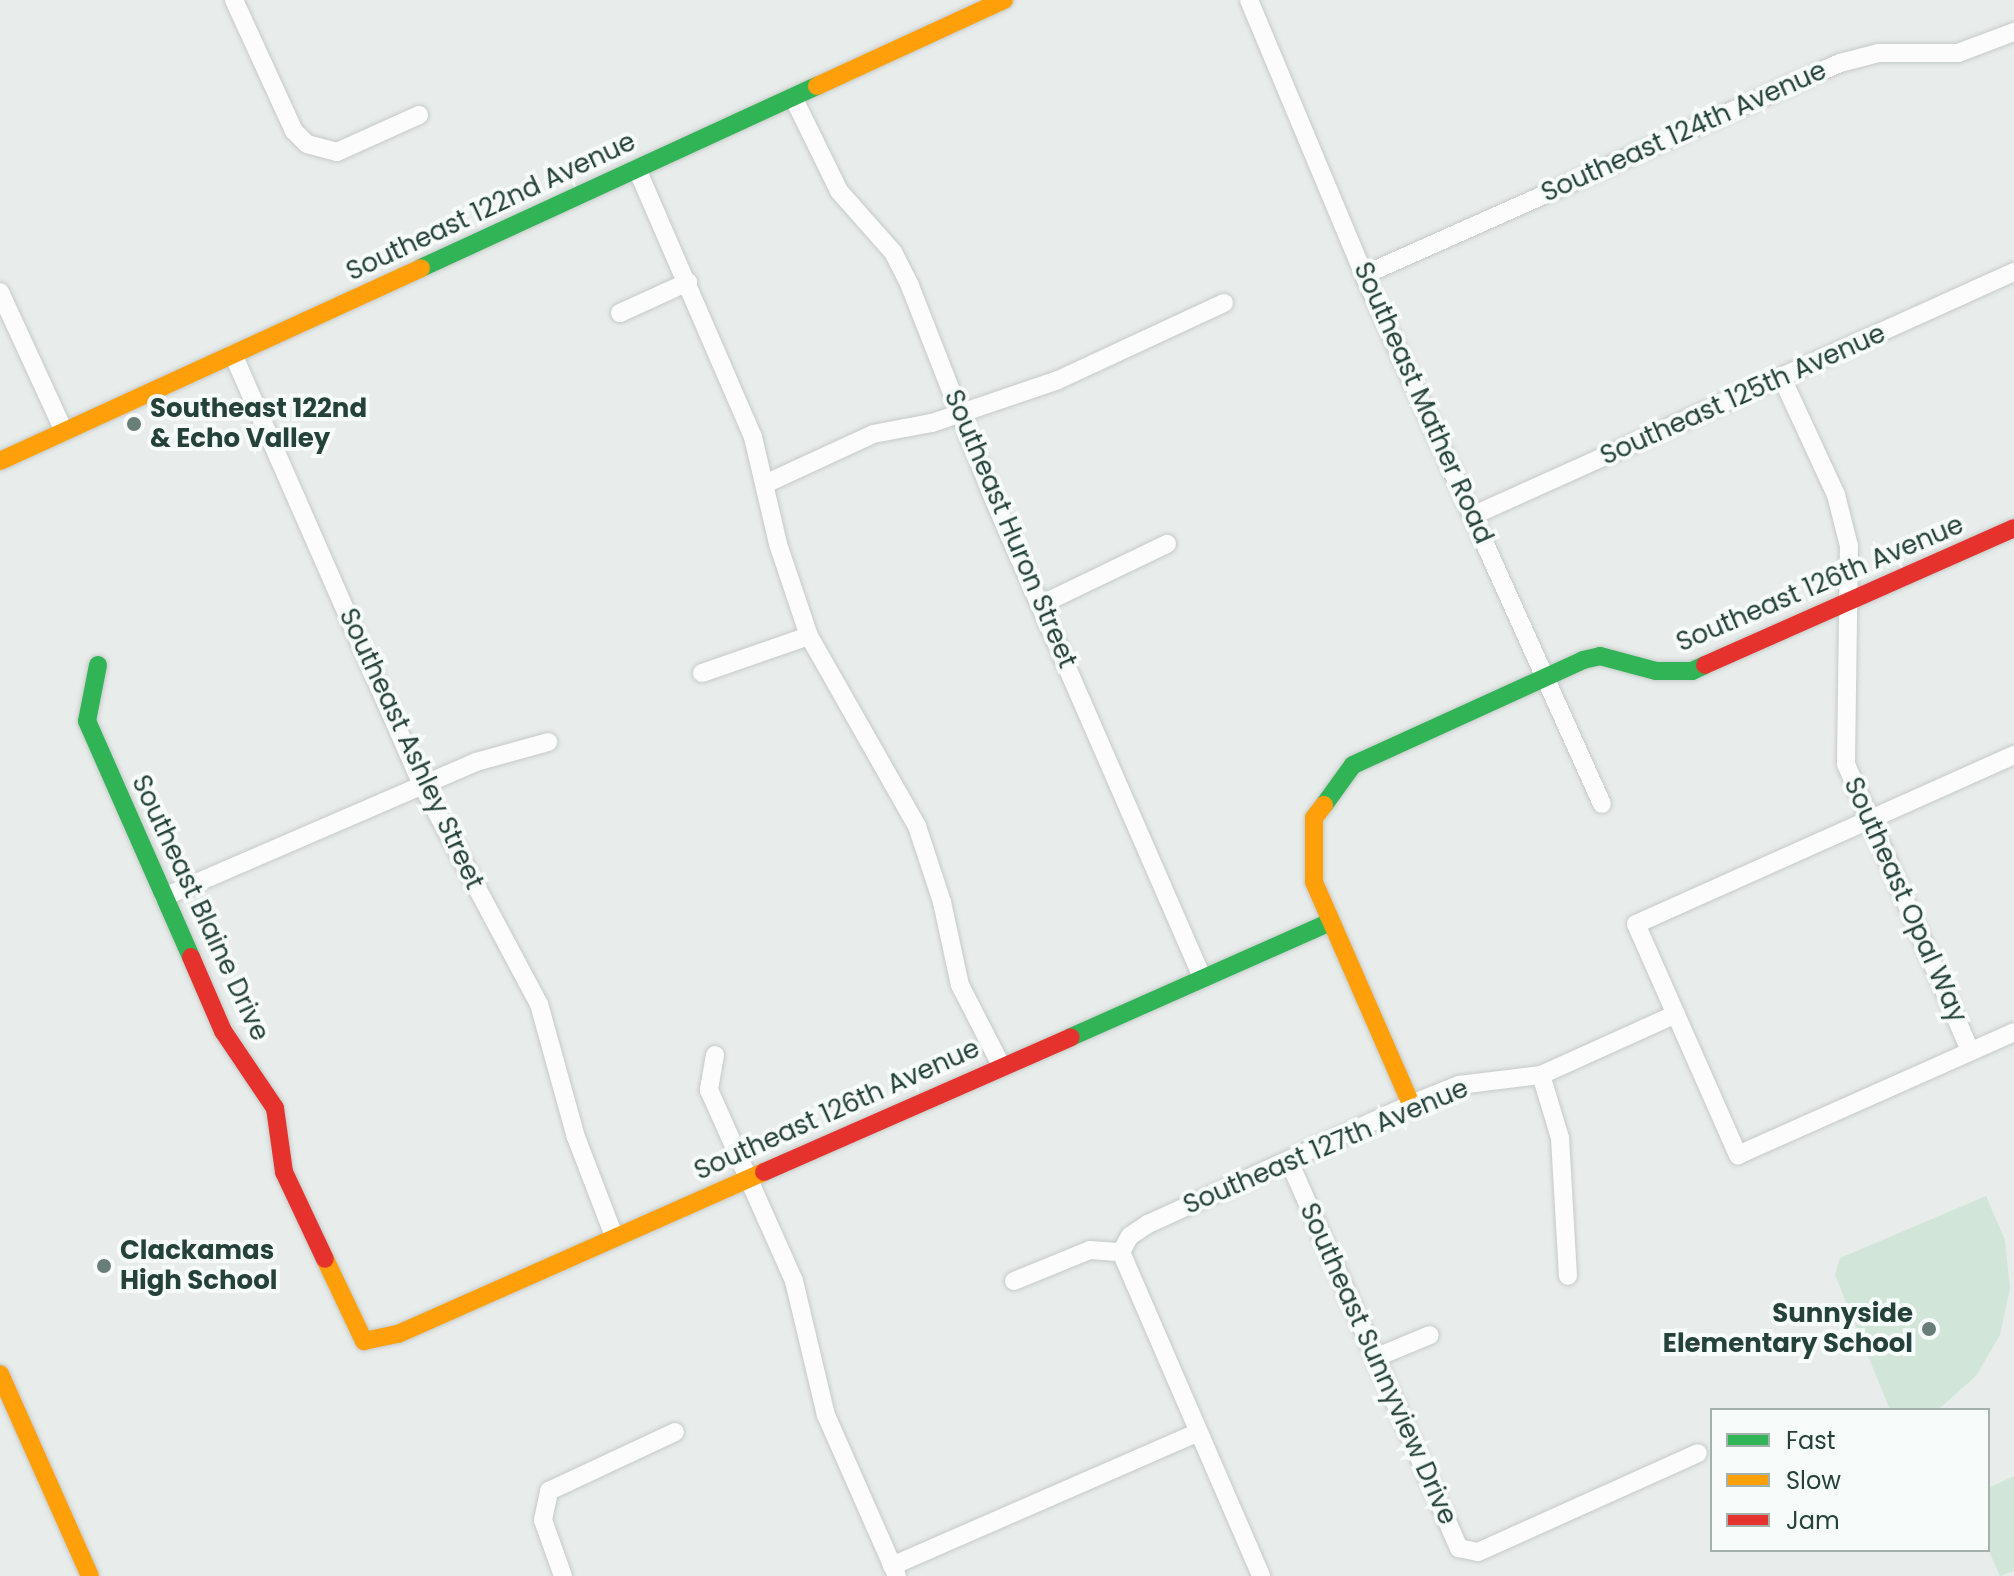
<!DOCTYPE html>
<html>
<head>
<meta charset="utf-8">
<style>
  body { margin:0 }
  #map { position:relative; width:2014px; height:1576px; overflow:hidden; background:#e8edeb; font-family:Poppins,sans-serif }
  div>[style] { position:absolute }
  .green>* { inset:0; background:#d1e6d8 }
  .roads { filter:drop-shadow(0 0 2px #c5cac8) drop-shadow(0 0 2px #c5cac8) }
  .street>* { height:18px; margin:-9px; padding:0 9px; transform-origin:9px; border-radius:9px; background:#fcfcfc }
  .fast>* { height:18px; margin:-9px; padding:0 9px; transform-origin:9px; border-radius:9px; background:#30b455 }
  .slow>* { height:18px; margin:-9px; padding:0 9px; transform-origin:9px; border-radius:9px; background:#ff9f0a }
  .jam>* { height:18px; margin:-9px; padding:0 9px; transform-origin:9px; border-radius:9px; background:#e5322d }
  .dots>* { width:22px; height:22px; translate:-50% -50%; box-sizing:border-box; border:4px solid #f7fbf9; border-radius:50% }
  span { translate:-50% -50%; white-space:nowrap; text-align:center; line-height:1.15; -webkit-text-stroke:8px #f7fbf9; paint-order:stroke }
  .street-label { font-size:26px; color:#24423a }
  .poi-label { font-size:26px; color:#24423a; font-weight:700 }
  .left { translate:0 -50%; text-align:left }
  .right { translate:-100% -50%; text-align:right }
  .legend { position:absolute; left:1710px; top:1408px; width:280px; height:144px; box-sizing:border-box; background:#f7fbf9; border:2px solid #a3b1ad; margin:0; padding:10px 14px; list-style:none; font-size:24px; color:#24423a }
  .legend li { display:flex; align-items:center; gap:16px; height:40px }
  .legend b { width:40px; border:2px solid #a3b1ad }
</style>
</head>
<body>
<div id="map">
  <div class="green">
    <div style="clip-path:polygon(1986px 1196px,2005px 1240px,2010px 1288px,2000px 1335px,1976px 1376px,1940px 1408px,1890px 1410px,1835px 1275px,1840px 1258px)"></div>
    <div style="clip-path:polygon(2014px 1476px,2014px 1571px,2000px 1576px,1988px 1549px,1988px 1488px)"></div>
  </div>
  <div class="roads">
    <div class="street">
      <div style="left:234px;top:0;width:144px;rotate:65.4deg"></div>
      <div style="left:294px;top:131px;width:18px;rotate:45deg"></div>
      <div style="left:307px;top:144px;width:31px;rotate:15deg"></div>
      <div style="left:337px;top:152px;width:90px;rotate:-24.3deg"></div>
      <div style="left:1249px;top:0;width:298px;rotate:67.3deg"></div>
      <div style="left:1364px;top:275px;width:580px;rotate:65.78deg"></div>
      <div style="left:793px;top:97px;width:105px;rotate:63.9deg"></div>
      <div style="left:839px;top:191px;width:81px;rotate:48.5deg"></div>
      <div style="left:893px;top:252px;width:38px;rotate:63deg"></div>
      <div style="left:910px;top:286px;width:222px;rotate:68.6deg"></div>
      <div style="left:991px;top:493px;width:528px;rotate:66.45deg"></div>
      <div style="left:637px;top:169px;width:292px;rotate:66.6deg"></div>
      <div style="left:753px;top:437px;width:110px;rotate:76.8deg"></div>
      <div style="left:778px;top:544px;width:97px;rotate:71.4deg"></div>
      <div style="left:809px;top:636px;width:219px;rotate:60.4deg"></div>
      <div style="left:917px;top:826px;width:80px;rotate:71.8deg"></div>
      <div style="left:942px;top:902px;width:85px;rotate:77.8deg"></div>
      <div style="left:960px;top:985px;width:90px;rotate:62.9deg"></div>
      <div style="left:1364px;top:275px;width:521px;rotate:-24.01deg"></div>
      <div style="left:1840px;top:63px;width:40px;rotate:-14.4deg"></div>
      <div style="left:1879px;top:53px;width:79px"></div>
      <div style="left:1958px;top:53px;width:60px;rotate:-20.6deg"></div>
      <div style="left:0;top:292px;width:153px;rotate:65.3deg"></div>
      <div style="left:620px;top:313px;width:75px;rotate:-24.5deg"></div>
      <div style="left:233px;top:354px;width:471px;rotate:66.3deg"></div>
      <div style="left:422px;top:785px;width:248px;rotate:61.9deg"></div>
      <div style="left:539px;top:1004px;width:138px;rotate:74.5deg"></div>
      <div style="left:576px;top:1137px;width:106px;rotate:69deg"></div>
      <div style="left:1782px;top:378px;width:129px;rotate:65.2deg"></div>
      <div style="left:1836px;top:495px;width:53px;rotate:75.7deg"></div>
      <div style="left:1849px;top:546px;width:218px;rotate:90.8deg"></div>
      <div style="left:1846px;top:764px;width:313px;rotate:66.6deg"></div>
      <div style="left:765px;top:484px;width:119px;rotate:-24.8deg"></div>
      <div style="left:873px;top:434px;width:60px;rotate:-10.6deg"></div>
      <div style="left:932px;top:423px;width:133px;rotate:-18.8deg"></div>
      <div style="left:1058px;top:380px;width:183px;rotate:-24.9deg"></div>
      <div style="left:1472px;top:516px;width:594px;rotate:-24.24deg"></div>
      <div style="left:1040px;top:605px;width:141px;rotate:-25.7deg"></div>
      <div style="left:702px;top:673px;width:113px;rotate:-19.1deg"></div>
      <div style="left:2014px;top:755px;width:414px;rotate:155.9deg"></div>
      <div style="left:1636px;top:924px;width:253px;rotate:66.2deg"></div>
      <div style="left:1738px;top:1155px;width:302px;rotate:-24deg"></div>
      <div style="left:164px;top:897px;width:340px;rotate:-23.4deg"></div>
      <div style="left:476px;top:762px;width:75px;rotate:-15.5deg"></div>
      <div style="left:715px;top:1055px;width:36px;rotate:100deg"></div>
      <div style="left:709px;top:1090px;width:209px;rotate:66deg"></div>
      <div style="left:794px;top:1281px;width:138px;rotate:76.6deg"></div>
      <div style="left:826px;top:1415px;width:176px;rotate:66.2deg"></div>
      <div style="left:1541px;top:1075px;width:66px;rotate:73.2deg"></div>
      <div style="left:1560px;top:1138px;width:138px;rotate:86.7deg"></div>
      <div style="left:1289px;top:1161px;width:423px;rotate:66.3deg"></div>
      <div style="left:1459px;top:1548px;width:19px;rotate:12deg"></div>
      <div style="left:1478px;top:1552px;width:241px;rotate:-24.2deg"></div>
      <div style="left:1121px;top:1252px;width:18px;rotate:-61deg"></div>
      <div style="left:1130px;top:1236px;width:22px;rotate:-34deg"></div>
      <div style="left:1148px;top:1224px;width:289px;rotate:-24.5deg"></div>
      <div style="left:1411px;top:1104px;width:52px;rotate:-21.6deg"></div>
      <div style="left:1459px;top:1085px;width:83px;rotate:-7deg"></div>
      <div style="left:1541px;top:1075px;width:148px;rotate:-24.3deg"></div>
      <div style="left:1121px;top:1252px;width:353px;rotate:66.6deg"></div>
      <div style="left:1014px;top:1281px;width:82px;rotate:-22.2deg"></div>
      <div style="left:1090px;top:1250px;width:31px;rotate:4deg"></div>
      <div style="left:1377px;top:1357px;width:57px;rotate:-22.5deg"></div>
      <div style="left:892px;top:1566px;width:334px;rotate:-23.6deg"></div>
      <div style="left:563px;top:1576px;width:59px;rotate:-109.7deg"></div>
      <div style="left:543px;top:1520px;width:30px;rotate:-78deg"></div>
      <div style="left:549px;top:1491px;width:139px;rotate:-25.1deg"></div>
    </div>
    <div class="fast">
      <div style="left:421px;top:268px;width:436px;rotate:-24.7deg"></div>
      <div style="left:98px;top:665px;width:57px;rotate:101.1deg"></div>
      <div style="left:87px;top:721px;width:258px;rotate:66.2deg"></div>
      <div style="left:1324px;top:805px;width:49px;rotate:-54.1deg"></div>
      <div style="left:1353px;top:765px;width:253px;rotate:-24.5deg"></div>
      <div style="left:1583px;top:660px;width:17px;rotate:-13deg"></div>
      <div style="left:1600px;top:656px;width:58px;rotate:15deg"></div>
      <div style="left:1656px;top:671px;width:36px"></div>
      <div style="left:1692px;top:671px;width:14px;rotate:-25deg"></div>
      <div style="left:1071px;top:1037px;width:284px;rotate:-23.9deg"></div>
    </div>
    <div class="slow">
      <div style="left:817px;top:86px;width:206px;rotate:-24.7deg"></div>
      <div style="left:0;top:461px;width:463px;rotate:-24.6deg"></div>
      <div style="left:1324px;top:805px;width:16px;rotate:128deg"></div>
      <div style="left:1314px;top:818px;width:64px;rotate:90deg"></div>
      <div style="left:1314px;top:882px;width:242px;rotate:66.4deg"></div>
      <div style="left:325px;top:1259px;width:91px;rotate:64.6deg"></div>
      <div style="left:364px;top:1341px;width:35px;rotate:-12deg"></div>
      <div style="left:398px;top:1334px;width:400px;rotate:-23.9deg"></div>
      <div style="left:0;top:1374px;width:221px;rotate:66deg"></div>
    </div>
    <div class="jam">
      <div style="left:1705px;top:665px;width:338px;rotate:-23.9deg"></div>
      <div style="left:191px;top:957px;width:81px;rotate:66.6deg"></div>
      <div style="left:223px;top:1031px;width:93px;rotate:56deg"></div>
      <div style="left:275px;top:1108px;width:65px;rotate:82deg"></div>
      <div style="left:284px;top:1172px;width:96px;rotate:64.8deg"></div>
      <div style="left:764px;top:1172px;width:335px;rotate:-23.7deg"></div>
    </div>
  </div>
  <div class="dots">
    <div style="left:134px;top:424px;background:#697e78"></div>
    <div style="left:104px;top:1266px;background:#697e78"></div>
    <div style="left:1929px;top:1329px;background:#697e78"></div>
  </div>
  <div class="street-label">
    <span style="left:1684px;top:132px;rotate:-24deg">Southeast 124th Avenue</span>
    <span style="left:491px;top:207px;rotate:-25deg">Southeast 122nd Avenue</span>
    <span style="left:1743px;top:395px;rotate:-24deg">Southeast 125th Avenue</span>
    <span style="left:1423px;top:403px;rotate:66deg">Southeast Mather Road</span>
    <span style="left:1010px;top:529px;rotate:67deg">Southeast Huron Street</span>
    <span style="left:1820px;top:584px;rotate:-23deg">Southeast 126th Avenue</span>
    <span style="left:411px;top:749px;rotate:65deg">Southeast Ashley Street</span>
    <span style="left:1905px;top:900px;rotate:66deg">Southeast Opal Way</span>
    <span style="left:200px;top:908px;rotate:65deg">Southeast Blaine Drive</span>
    <span style="left:837px;top:1110px;rotate:-24deg">Southeast 126th Avenue</span>
    <span style="left:1326px;top:1147px;rotate:-23deg">Southeast 127th Avenue</span>
    <span style="left:1378px;top:1364px;rotate:66deg">Southeast Sunnyview Drive</span>
  </div>
  <div class="poi-label">
    <span class="left" style="left:150px;top:424px">Southeast 122nd<br>&amp; Echo Valley</span>
    <span class="left" style="left:120px;top:1266px">Clackamas<br>High School</span>
    <span class="right" style="left:1913px;top:1329px">Sunnyside<br>Elementary School</span>
  </div>
  <ul class="legend">
  <li><b style="height:10px;background:#30b455"></b>Fast</li>
  <li><b style="height:10px;background:#ff9f0a"></b>Slow</li>
  <li><b style="height:10px;background:#e5322d"></b>Jam</li>
  </ul>
</div>
</body>
</html>
